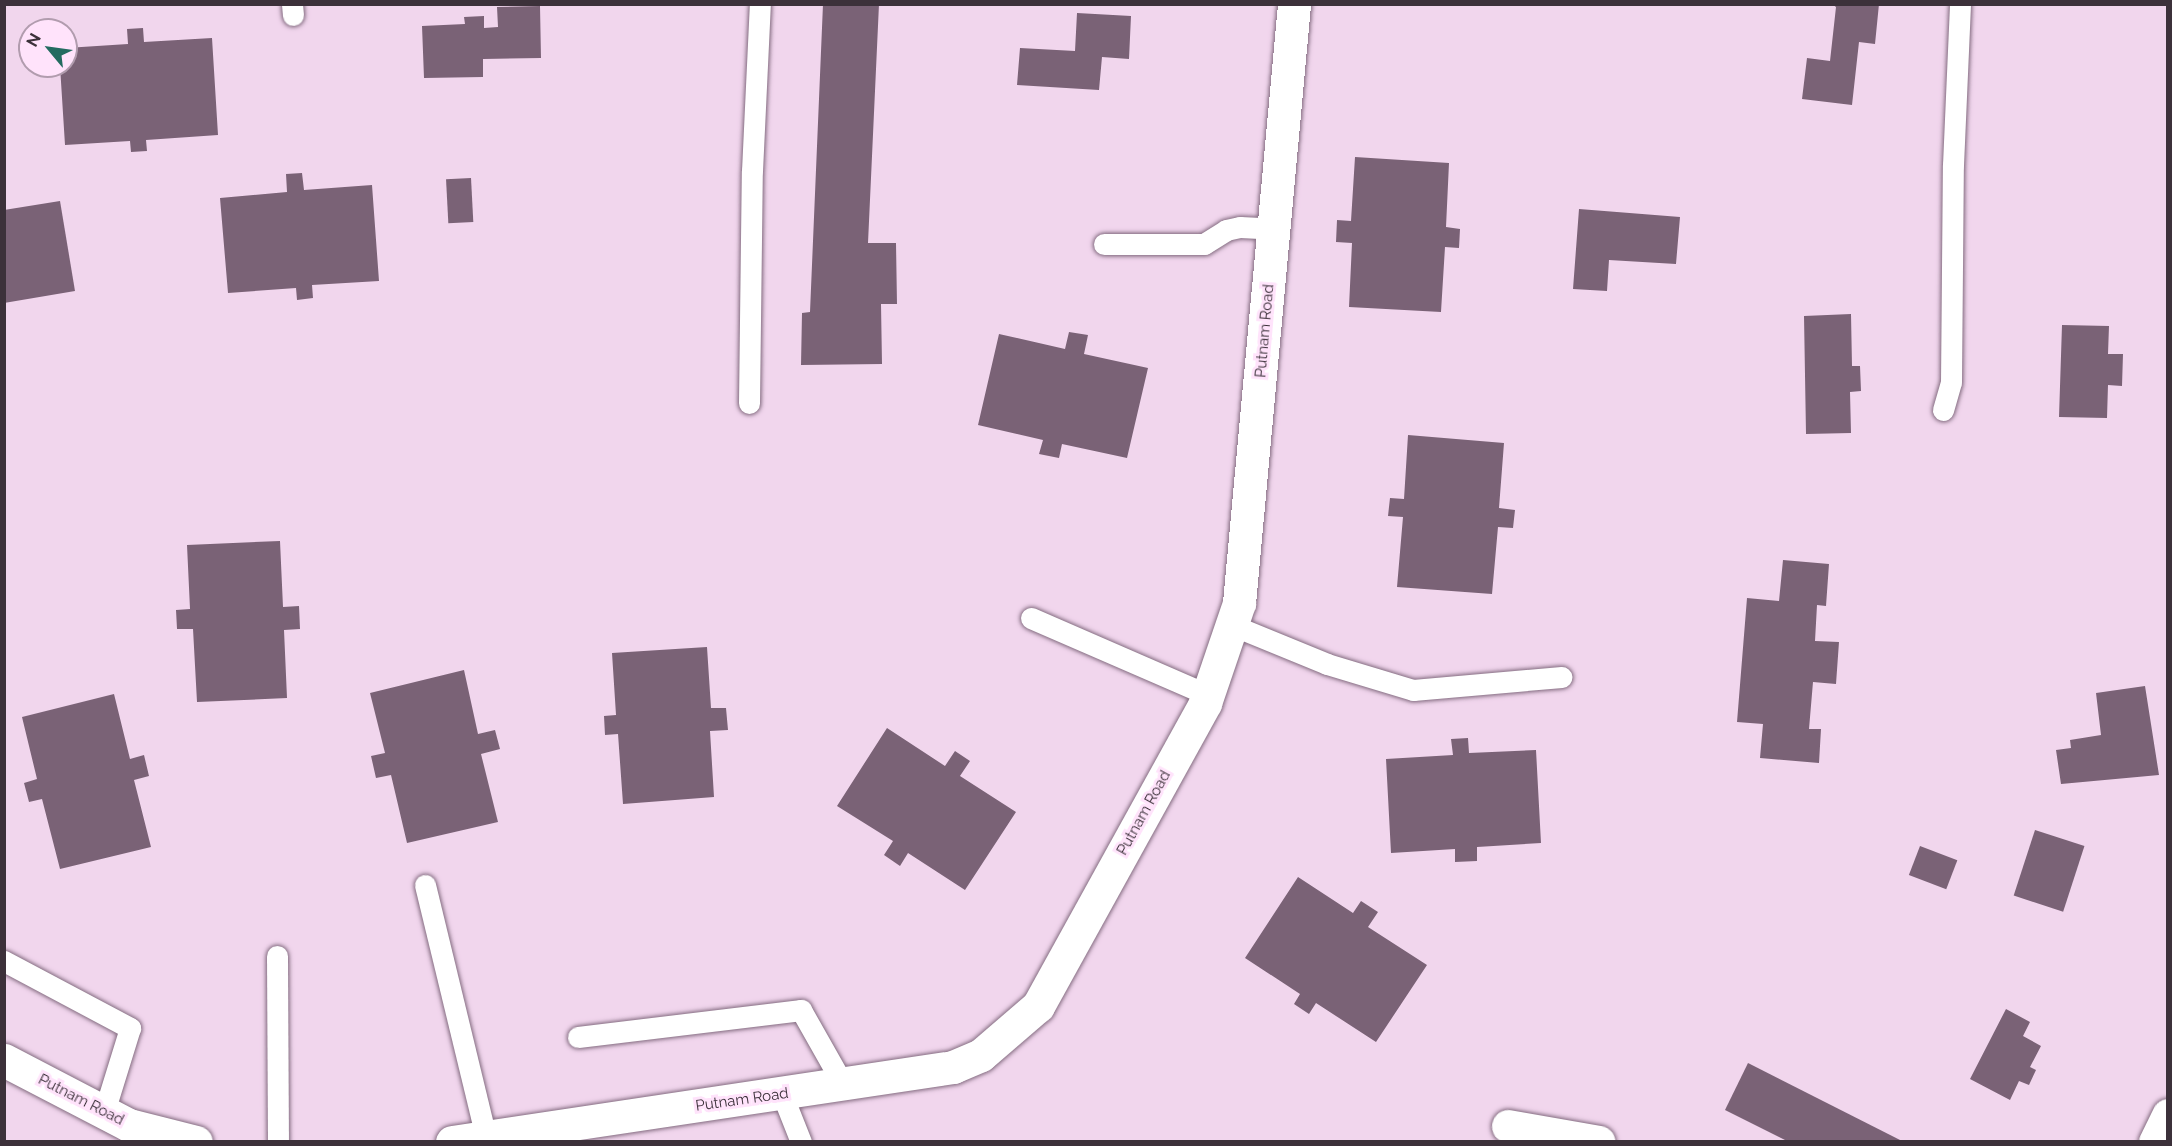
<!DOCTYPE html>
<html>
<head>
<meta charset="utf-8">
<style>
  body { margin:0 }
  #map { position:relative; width:2172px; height:1146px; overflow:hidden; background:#f1d6ed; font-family:Raleway,sans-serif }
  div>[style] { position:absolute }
  .building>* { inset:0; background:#7a6276; transform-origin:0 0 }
  .roads { filter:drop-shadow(0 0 2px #846c81) drop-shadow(0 0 2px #846c81) }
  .lane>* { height:21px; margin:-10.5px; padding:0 10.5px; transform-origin:10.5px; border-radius:10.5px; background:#fff }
  .street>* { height:33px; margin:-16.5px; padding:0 16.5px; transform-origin:16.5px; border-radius:16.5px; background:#fff }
  .secondary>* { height:33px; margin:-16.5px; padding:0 16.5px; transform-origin:16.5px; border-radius:16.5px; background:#fff }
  span { translate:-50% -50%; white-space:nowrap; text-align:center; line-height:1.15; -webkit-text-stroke:6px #ffe3fb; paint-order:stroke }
  .street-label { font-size:15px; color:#3c313a }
  .frame { position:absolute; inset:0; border:6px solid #3c313a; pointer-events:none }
  .north { position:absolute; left:18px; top:18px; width:60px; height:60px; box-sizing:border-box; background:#ffe3fb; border:2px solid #b19cae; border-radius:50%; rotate:299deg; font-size:16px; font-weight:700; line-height:24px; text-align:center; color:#3c313a }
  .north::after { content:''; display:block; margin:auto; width:21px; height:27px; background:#236b60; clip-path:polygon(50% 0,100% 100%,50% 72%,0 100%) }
</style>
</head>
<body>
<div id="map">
  <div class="building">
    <div style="clip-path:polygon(823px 4px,879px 4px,868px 243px,896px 243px,897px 304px,881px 304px,882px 364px,801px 365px,802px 313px,810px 312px)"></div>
    <div style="clip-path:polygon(1832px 4px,1879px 4px,1875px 44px,1859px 42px,1852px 105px,1802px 99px,1807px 58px,1830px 61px,1836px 7px)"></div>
    <div style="clip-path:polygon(540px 6px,541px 58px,483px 59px,483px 77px,424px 78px,422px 26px,465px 24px,464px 17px,484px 16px,484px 28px,498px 27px,497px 7px)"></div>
    <div style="clip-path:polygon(1077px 13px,1131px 16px,1129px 59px,1102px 57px,1099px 90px,1017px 85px,1020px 48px,1075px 51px)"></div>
    <div style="clip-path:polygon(143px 28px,144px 42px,212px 38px,218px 135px,146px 140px,147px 151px,131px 152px,130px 141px,65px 145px,60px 66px,66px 66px,66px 48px,128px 44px,127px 29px)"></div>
    <div style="clip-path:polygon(1355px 157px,1449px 163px,1446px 227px,1460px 229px,1459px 248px,1445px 247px,1441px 312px,1349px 307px,1352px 243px,1336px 242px,1337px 220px,1351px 221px)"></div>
    <div style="clip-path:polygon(302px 173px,304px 190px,372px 185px,379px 281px,312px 285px,313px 298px,297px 300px,296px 288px,228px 293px,220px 198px,287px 192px,286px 174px)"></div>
    <div style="left:471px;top:178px;width:44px;height:25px;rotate:87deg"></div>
    <div style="clip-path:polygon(60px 201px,75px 291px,4px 303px,4px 210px)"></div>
    <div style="clip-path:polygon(1579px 209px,1680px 217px,1676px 264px,1609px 260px,1607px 291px,1573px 289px)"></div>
    <div style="clip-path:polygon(1851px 314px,1852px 366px,1860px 366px,1861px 391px,1850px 392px,1851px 433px,1806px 434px,1804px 316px)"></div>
    <div style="clip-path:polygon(2062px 325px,2109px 326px,2108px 354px,2123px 354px,2122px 386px,2108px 385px,2107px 418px,2059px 417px)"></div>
    <div style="clip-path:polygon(1069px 332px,1088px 335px,1084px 354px,1148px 368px,1127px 458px,1062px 444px,1059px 458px,1039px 454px,1043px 440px,978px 425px,999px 334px,1065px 349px)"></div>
    <div style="clip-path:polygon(1408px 435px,1504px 443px,1499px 508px,1515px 510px,1513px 528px,1498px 527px,1492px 594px,1397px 587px,1403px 517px,1388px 516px,1390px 498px,1404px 499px)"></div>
    <div style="clip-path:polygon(280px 541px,283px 607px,299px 606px,300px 629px,284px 630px,287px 698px,197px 702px,193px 629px,177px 629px,176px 610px,190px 609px,187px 545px)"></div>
    <div style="clip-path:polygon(1783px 560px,1829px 564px,1826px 606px,1817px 605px,1815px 641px,1839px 642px,1836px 684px,1813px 682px,1809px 729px,1821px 729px,1819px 763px,1760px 758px,1763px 724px,1737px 722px,1747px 598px,1779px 601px)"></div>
    <div style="clip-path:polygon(707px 647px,711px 708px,726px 708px,728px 730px,710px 731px,714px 797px,623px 804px,618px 734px,605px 735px,604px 716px,616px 715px,612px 653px)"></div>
    <div style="clip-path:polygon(464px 670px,478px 734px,495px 730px,500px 749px,481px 754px,498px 822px,407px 843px,391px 775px,376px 778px,371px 756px,385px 753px,370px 693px)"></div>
    <div style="clip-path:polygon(2145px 686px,2159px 775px,2061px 784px,2056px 750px,2071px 748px,2070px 740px,2101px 735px,2096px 693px)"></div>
    <div style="clip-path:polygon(114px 694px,130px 759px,144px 755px,149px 776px,134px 780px,151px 847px,60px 869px,42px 799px,29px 802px,24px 783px,37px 779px,22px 717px)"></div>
    <div style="clip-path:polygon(887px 728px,945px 766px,955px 751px,970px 761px,960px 776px,1016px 812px,965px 890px,908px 853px,900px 866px,884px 855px,893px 841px,837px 806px)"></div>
    <div style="clip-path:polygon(1468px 738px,1469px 753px,1536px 750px,1541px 843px,1477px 847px,1477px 861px,1455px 862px,1455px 849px,1391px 853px,1386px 759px,1453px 755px,1451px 739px)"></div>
    <div style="left:2035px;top:830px;width:52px;height:69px;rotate:18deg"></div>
    <div style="left:1920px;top:846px;width:40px;height:31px;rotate:21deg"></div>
    <div style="clip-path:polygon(1298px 877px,1353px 913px,1361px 901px,1378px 912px,1368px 927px,1427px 965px,1376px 1042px,1316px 1003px,1309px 1014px,1294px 1004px,1300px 994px,1245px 958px)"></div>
    <div style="clip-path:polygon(2006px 1009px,2030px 1022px,2023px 1036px,2041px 1046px,2030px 1067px,2036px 1070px,2029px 1085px,2019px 1081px,2010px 1100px,1970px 1079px)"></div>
    <div style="clip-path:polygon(1748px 1063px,1904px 1142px,1789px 1142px,1725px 1110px)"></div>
  </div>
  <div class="roads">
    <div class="lane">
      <div style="left:292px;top:4px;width:11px;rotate:85deg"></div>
      <div style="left:1104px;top:244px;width:100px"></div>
      <div style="left:1204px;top:244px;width:26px;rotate:-32deg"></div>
      <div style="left:1226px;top:230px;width:14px;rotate:-12deg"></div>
      <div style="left:1240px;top:227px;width:35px;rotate:3deg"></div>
      <div style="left:749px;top:403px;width:232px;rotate:-89.3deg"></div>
      <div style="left:752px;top:171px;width:167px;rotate:-87.3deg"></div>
      <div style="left:1943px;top:410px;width:29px;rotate:-74deg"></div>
      <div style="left:1951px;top:382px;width:217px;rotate:-89.5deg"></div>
      <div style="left:1953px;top:165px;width:161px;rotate:-87.5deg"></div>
      <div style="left:1031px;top:618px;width:193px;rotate:23.5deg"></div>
      <div style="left:1232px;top:625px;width:103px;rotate:22.3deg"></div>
      <div style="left:1327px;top:664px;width:90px;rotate:16.8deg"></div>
      <div style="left:1413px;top:690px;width:149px;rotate:-5deg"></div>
      <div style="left:425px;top:885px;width:259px;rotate:76.4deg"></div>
      <div style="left:277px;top:956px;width:186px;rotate:89.7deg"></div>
      <div style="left:4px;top:961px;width:143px;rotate:28deg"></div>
      <div style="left:130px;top:1028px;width:88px;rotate:107.2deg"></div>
      <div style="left:578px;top:1037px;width:225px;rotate:-6.9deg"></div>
      <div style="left:801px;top:1010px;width:87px;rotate:60.5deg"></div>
      <div style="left:782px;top:1094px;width:52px;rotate:68.4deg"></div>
    </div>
    <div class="street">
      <div style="left:4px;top:1060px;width:141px;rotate:27.5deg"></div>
      <div style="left:129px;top:1125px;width:69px;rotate:14.2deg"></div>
      <div style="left:1508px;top:1126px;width:92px;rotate:10deg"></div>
      <div style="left:452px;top:1142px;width:507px;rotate:-8.51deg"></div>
      <div style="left:953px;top:1067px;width:30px;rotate:-23deg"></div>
      <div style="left:981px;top:1055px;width:75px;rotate:-40.7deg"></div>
      <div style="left:1038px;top:1006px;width:346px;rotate:-61.1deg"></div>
      <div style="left:1205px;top:703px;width:106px;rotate:-71.2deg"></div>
      <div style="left:1239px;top:603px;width:602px;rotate:-84.75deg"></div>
    </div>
    <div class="secondary">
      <div style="left:2155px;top:1142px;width:30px;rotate:-64deg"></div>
    </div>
  </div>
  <div class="street-label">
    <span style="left:1265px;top:331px;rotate:-85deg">Putnam Road</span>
    <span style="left:1144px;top:813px;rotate:-61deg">Putnam Road</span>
    <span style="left:81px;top:1100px;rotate:27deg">Putnam Road</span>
    <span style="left:742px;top:1100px;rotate:-8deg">Putnam Road</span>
  </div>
  <div class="frame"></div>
  <div class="north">N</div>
</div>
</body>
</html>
